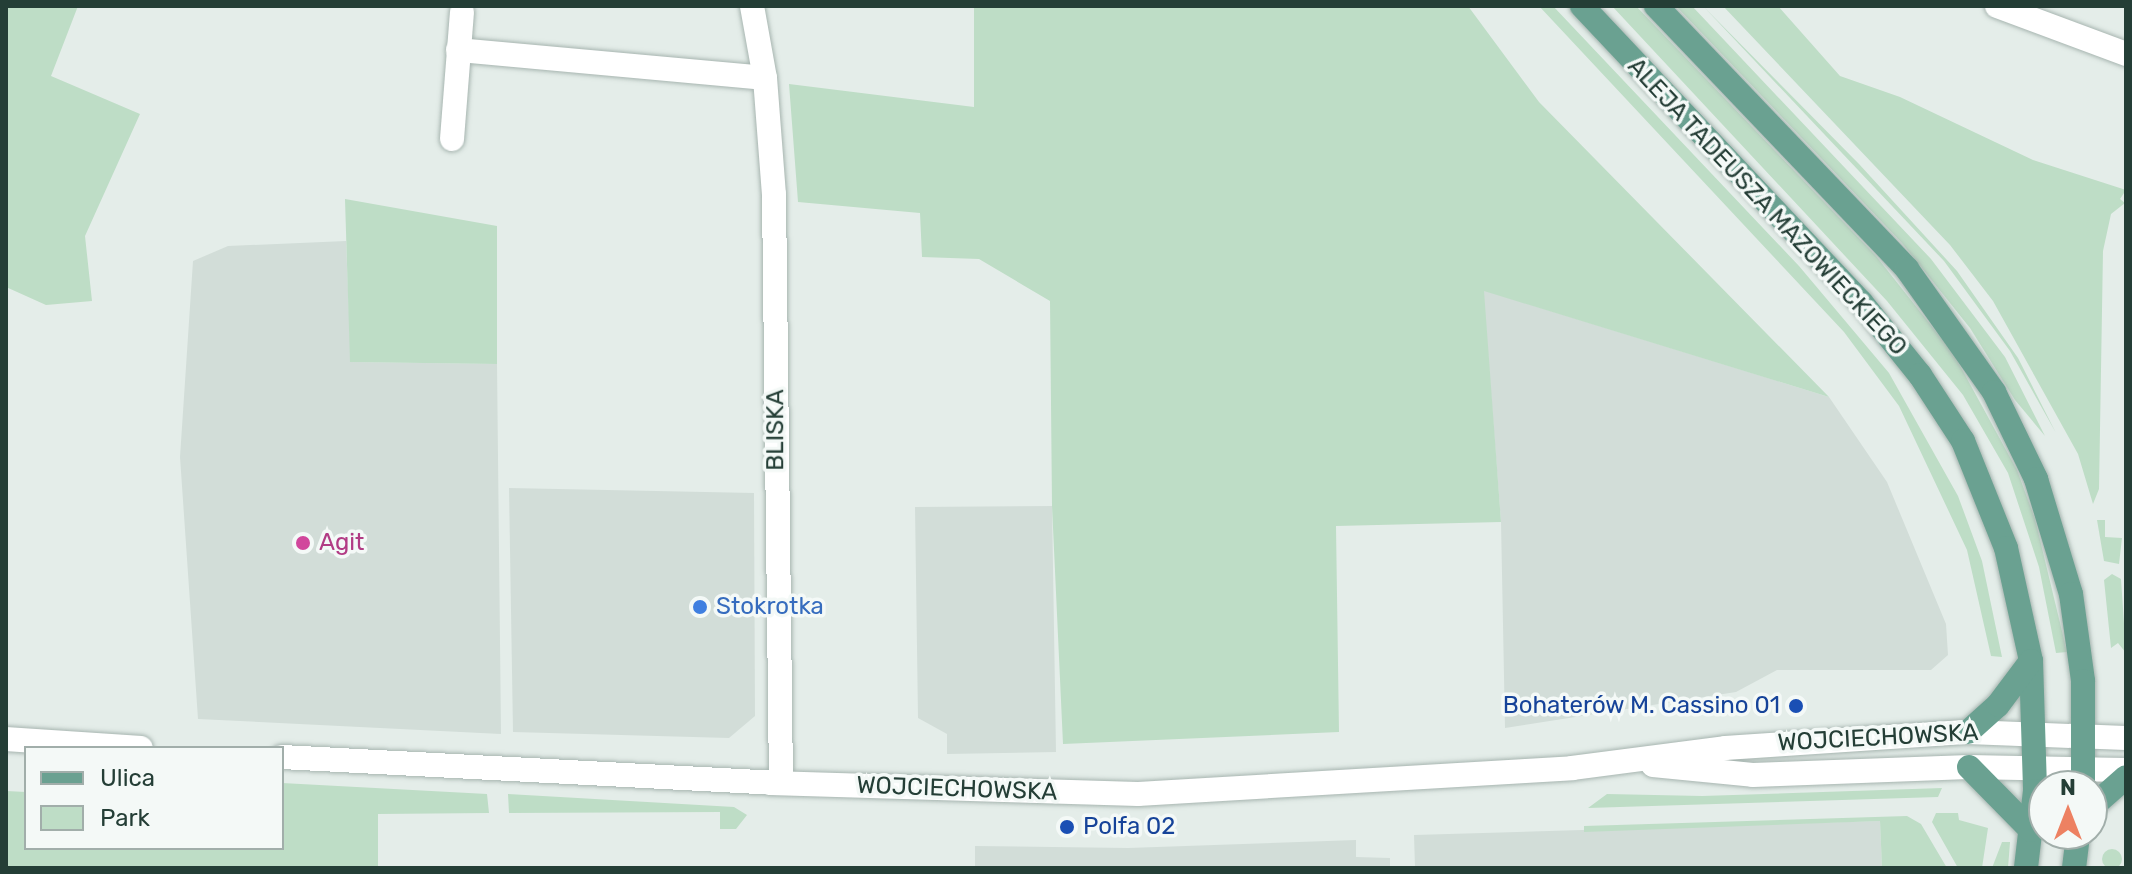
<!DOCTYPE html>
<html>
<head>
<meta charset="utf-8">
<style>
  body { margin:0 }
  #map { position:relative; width:2132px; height:874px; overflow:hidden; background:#e4ede9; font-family:Rubik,sans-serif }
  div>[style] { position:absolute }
  .built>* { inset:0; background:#d2ddd8 }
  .green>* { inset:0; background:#beddc6 }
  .round { border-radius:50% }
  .roads { filter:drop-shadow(0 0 2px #a7b5b0) drop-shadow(0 0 2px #a7b5b0) }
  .minor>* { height:24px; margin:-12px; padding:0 12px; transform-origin:12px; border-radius:12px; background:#fff }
  .major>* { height:24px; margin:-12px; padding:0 12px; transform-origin:12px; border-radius:12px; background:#6aa191 }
  .dots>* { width:22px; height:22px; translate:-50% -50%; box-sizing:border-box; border:4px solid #f4f9f7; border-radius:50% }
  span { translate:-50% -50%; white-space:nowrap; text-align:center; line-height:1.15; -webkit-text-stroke:7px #f4f9f7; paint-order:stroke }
  .street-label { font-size:24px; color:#243e36 }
  .hotel-label { font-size:24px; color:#b23c85 }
  .left { translate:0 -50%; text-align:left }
  .shop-label { font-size:24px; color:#366cbe }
  .transit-label { font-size:24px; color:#164399 }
  .right { translate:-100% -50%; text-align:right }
  .frame { position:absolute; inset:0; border:8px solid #243e36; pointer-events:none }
  .legend { position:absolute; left:24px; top:746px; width:260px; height:104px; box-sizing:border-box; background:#f4f9f7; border:2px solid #a1aeaa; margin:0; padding:10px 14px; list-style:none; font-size:24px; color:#243e36 }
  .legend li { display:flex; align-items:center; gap:16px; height:40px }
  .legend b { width:40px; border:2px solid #a1aeaa }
  .north { position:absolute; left:2028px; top:770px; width:80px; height:80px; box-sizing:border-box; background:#f4f9f7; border:2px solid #a1aeaa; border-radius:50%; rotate:0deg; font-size:22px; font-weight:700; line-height:32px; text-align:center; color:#243e36 }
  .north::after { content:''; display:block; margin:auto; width:28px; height:36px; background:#ed8162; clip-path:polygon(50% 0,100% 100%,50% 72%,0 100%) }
</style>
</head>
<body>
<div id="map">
  <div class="built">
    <div style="clip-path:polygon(346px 241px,351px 362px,497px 364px,501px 734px,198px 719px,180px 457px,193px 261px,228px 246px)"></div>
    <div style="clip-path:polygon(1483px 290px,1829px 397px,1887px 482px,1946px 624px,1948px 655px,1931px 670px,1777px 670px,1736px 692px,1505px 728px,1501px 522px)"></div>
    <div style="clip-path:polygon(509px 488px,754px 493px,755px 716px,729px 738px,513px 732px)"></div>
    <div style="clip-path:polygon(1052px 506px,1056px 752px,947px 754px,947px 734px,918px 718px,915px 507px)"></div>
    <div style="clip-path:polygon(1880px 821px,1882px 868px,1406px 868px,1415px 867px,1414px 835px)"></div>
    <div style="clip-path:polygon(1356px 840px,1356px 857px,1390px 858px,1390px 868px,975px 868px,975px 846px,1128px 848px)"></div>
  </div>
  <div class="green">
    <div style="clip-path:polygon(6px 6px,78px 6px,51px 76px,140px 114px,85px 236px,92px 301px,46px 305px,6px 287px)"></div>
    <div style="clip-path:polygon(974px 6px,1468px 6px,1539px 102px,1829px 397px,1484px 291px,1501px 522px,1336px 526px,1339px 732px,1063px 744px,1052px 506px,1050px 301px,979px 259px,922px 257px,920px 213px,798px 202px,789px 84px,974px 107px)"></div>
    <div style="clip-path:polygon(1539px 6px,1553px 6px,1799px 266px,1889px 373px,1958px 496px,1982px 561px,2002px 657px,1991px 656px,1967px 550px,1899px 406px,1844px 332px)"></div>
    <div style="clip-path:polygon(1612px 6px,1636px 6px,1876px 256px,1953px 353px,2017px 470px,2035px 519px,2067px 652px,2056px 653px,2039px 567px,2008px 473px,1963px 395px,1887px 301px)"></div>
    <div style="clip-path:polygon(1676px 6px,1692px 6px,1931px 259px,2005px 357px,2045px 436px,2015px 400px,1970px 328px,1902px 243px)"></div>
    <div style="clip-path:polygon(1703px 6px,1859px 164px,1957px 271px,2018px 358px,2056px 433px,2010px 351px,1944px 261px)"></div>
    <div style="clip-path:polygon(1723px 6px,1778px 6px,1840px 76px,1900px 97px,2033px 160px,2126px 190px,2120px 199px,2125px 203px,2111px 214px,2103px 251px,2099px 489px,2093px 504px,2078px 454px,1993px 301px,1950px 245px)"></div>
    <div style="clip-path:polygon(345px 199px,497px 226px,497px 364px,350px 362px)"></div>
    <div style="clip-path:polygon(2097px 520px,2105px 520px,2105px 537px,2122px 538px,2119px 564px,2104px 561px)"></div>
    <div style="clip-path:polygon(2112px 574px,2121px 579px,2126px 653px,2118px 643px,2111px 648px,2104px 580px)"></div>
    <div style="clip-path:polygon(282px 783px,487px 794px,489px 813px,378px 814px,378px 868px,6px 868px,6px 791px,26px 792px,26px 848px,282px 848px)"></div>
    <div style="clip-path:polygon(1942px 788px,1938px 797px,1588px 808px,1607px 794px,1702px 796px)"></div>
    <div style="clip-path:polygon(508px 794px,734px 807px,747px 815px,736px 829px,720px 829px,720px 812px,509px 813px)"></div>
    <div style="clip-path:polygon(1936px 813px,1958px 813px,1959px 820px,1988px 828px,1982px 868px,1958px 868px,1932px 822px)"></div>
    <div style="clip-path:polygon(1907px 816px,1921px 824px,1947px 868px,1882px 868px,1880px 821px,1584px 832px,1584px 826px)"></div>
    <div style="clip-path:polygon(2002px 842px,2010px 842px,2008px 868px,1992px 868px)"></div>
    <div class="round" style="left:2102px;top:849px;width:20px;height:20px"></div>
  </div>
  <div class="roads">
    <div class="minor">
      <div style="left:752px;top:6px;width:73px;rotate:79.8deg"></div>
      <div style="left:765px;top:78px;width:116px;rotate:85.6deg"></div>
      <div style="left:774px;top:194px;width:589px;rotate:89.32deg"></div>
      <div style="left:1997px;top:6px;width:138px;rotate:20.4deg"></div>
      <div style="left:458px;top:50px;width:308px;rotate:5.2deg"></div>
      <div style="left:452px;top:139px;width:127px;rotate:-85.5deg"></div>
      <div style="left:6px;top:739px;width:135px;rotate:3.8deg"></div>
      <div style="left:282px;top:757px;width:489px;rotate:3deg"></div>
      <div style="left:770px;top:783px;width:368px;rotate:1.7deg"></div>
      <div style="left:1138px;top:794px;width:435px;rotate:-3.4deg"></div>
      <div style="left:1572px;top:768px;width:154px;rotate:-7.4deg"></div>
      <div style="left:1725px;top:748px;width:244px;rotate:-3.8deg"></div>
      <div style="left:1968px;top:732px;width:158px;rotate:2.2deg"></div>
      <div style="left:1653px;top:765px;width:100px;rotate:5.7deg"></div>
      <div style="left:1753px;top:775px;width:216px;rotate:-2.1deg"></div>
      <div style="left:1969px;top:767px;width:157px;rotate:1.1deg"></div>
    </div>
    <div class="major">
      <div style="left:1582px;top:6px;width:407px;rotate:46.7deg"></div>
      <div style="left:1861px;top:302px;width:94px;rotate:51.1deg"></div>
      <div style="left:1920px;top:375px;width:79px;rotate:56.9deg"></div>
      <div style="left:1963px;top:441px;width:115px;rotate:68.1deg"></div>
      <div style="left:2006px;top:548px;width:116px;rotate:77.5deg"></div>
      <div style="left:2031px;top:661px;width:130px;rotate:88.2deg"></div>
      <div style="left:2035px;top:791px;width:78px;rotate:96.7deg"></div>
      <div style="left:1656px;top:6px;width:364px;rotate:46.3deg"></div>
      <div style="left:1907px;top:269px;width:151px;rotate:54.7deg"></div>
      <div style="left:1994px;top:392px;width:97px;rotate:64.2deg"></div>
      <div style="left:2036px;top:479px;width:120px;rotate:73.1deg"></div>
      <div style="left:2071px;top:594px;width:88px;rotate:82.1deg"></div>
      <div style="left:2083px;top:681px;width:105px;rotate:90deg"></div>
      <div style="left:1968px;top:732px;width:40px;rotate:-42deg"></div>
      <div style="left:1998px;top:705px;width:55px;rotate:-53.1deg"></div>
      <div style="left:1969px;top:767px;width:88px;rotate:45.5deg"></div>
      <div style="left:2092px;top:807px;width:45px;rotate:-41.4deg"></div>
      <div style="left:2074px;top:868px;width:34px;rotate:-83deg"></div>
    </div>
  </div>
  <div class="dots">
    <div style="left:303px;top:543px;background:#d1479c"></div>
    <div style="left:700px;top:607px;background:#3f7fe0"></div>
    <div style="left:1796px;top:706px;background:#1a4fb4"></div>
    <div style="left:1067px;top:827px;background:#1a4fb4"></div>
  </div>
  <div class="street-label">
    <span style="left:1767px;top:207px;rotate:47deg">ALEJA TADEUSZA MAZOWIECKIEGO</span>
    <span style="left:776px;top:430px;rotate:-90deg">BLISKA</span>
    <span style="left:1878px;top:738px;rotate:-3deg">WOJCIECHOWSKA</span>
    <span style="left:957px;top:789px;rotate:2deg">WOJCIECHOWSKA</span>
  </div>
  <div class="hotel-label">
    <span class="left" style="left:319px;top:543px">Agit</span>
  </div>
  <div class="shop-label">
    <span class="left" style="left:716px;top:607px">Stokrotka</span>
  </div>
  <div class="transit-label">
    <span class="right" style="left:1780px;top:706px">Bohaterów M. Cassino 01</span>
    <span class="left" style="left:1083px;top:827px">Polfa 02</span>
  </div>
  <div class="frame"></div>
  <ul class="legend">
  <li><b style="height:10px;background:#6aa191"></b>Ulica</li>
  <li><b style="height:22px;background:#beddc6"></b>Park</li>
  </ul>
  <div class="north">N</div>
</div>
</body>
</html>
